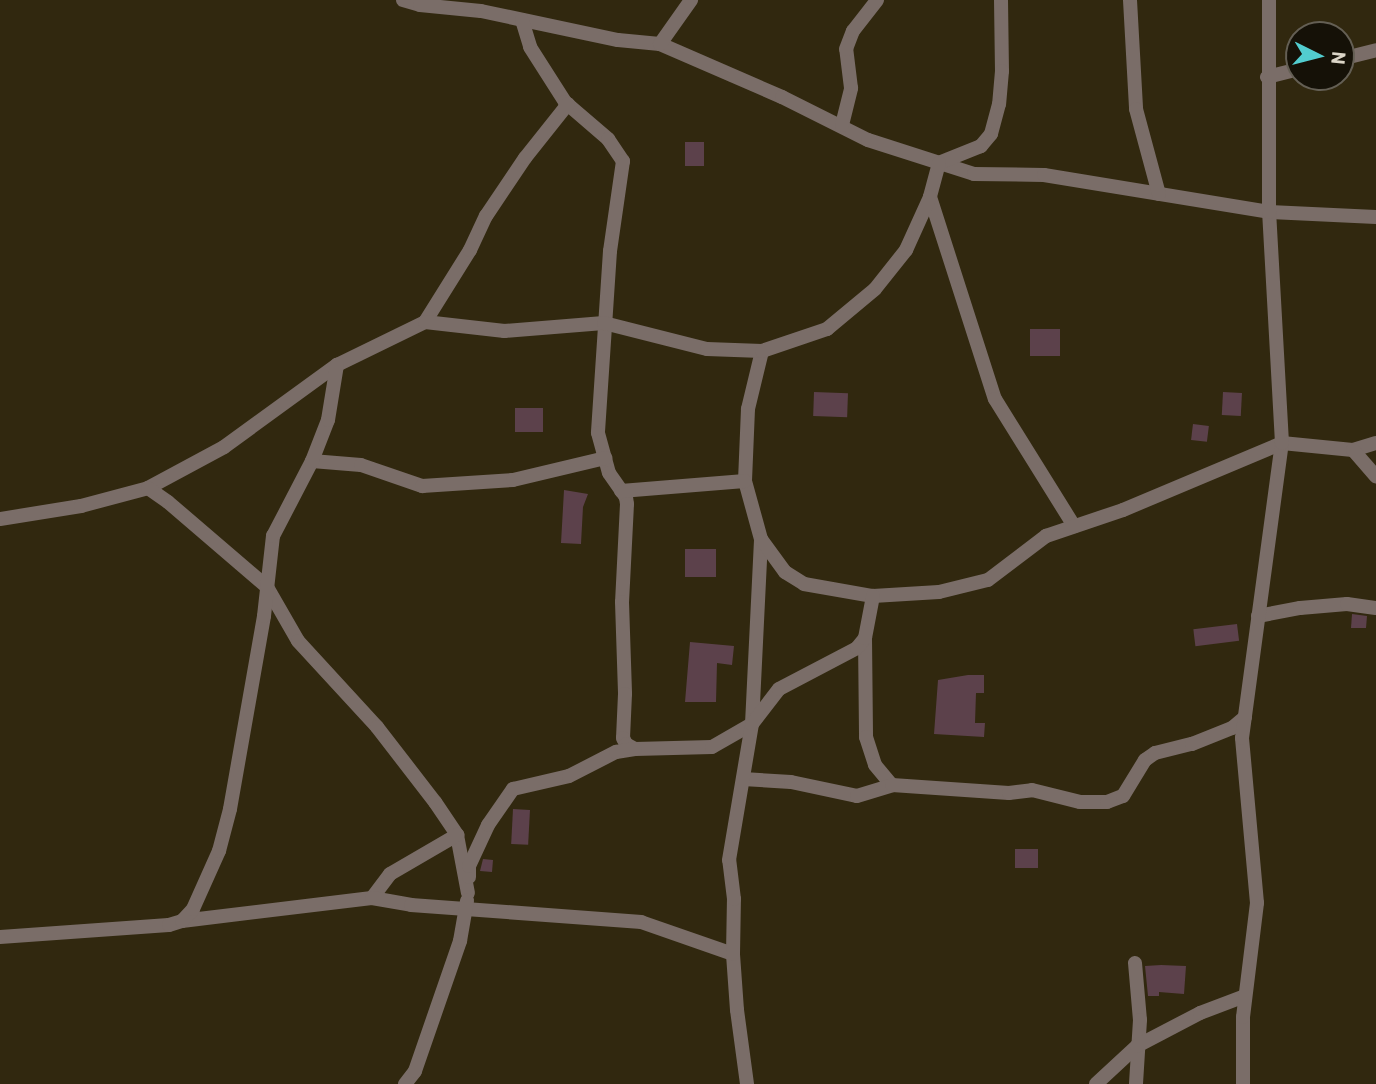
<!DOCTYPE html>
<html>
<head>
<meta charset="utf-8">
<style>
  body { margin:0 }
  #map { position:relative; width:1376px; height:1084px; overflow:hidden; background:#31280f; font-family:Barlow,sans-serif }
  div>[style] { position:absolute }
  .building>* { inset:0; background:#5c414b; transform-origin:0 0 }
  .minor>* { height:14px; margin:-7px; padding:0 7px; transform-origin:7px; border-radius:7px; background:#7a6d68 }
  span { translate:-50% -50%; white-space:nowrap; text-align:center; line-height:1.15; -webkit-text-stroke:6px #151107; paint-order:stroke }
  .north { position:absolute; left:1285px; top:21px; width:70px; height:70px; box-sizing:border-box; background:#151107; border:2px solid #645f54; border-radius:50%; rotate:96deg; font-size:19px; font-weight:700; line-height:28px; text-align:center; color:#dbd5c7 }
  .north::after { content:''; display:block; margin:auto; width:24px; height:32px; background:#52cdcf; clip-path:polygon(50% 0,100% 100%,50% 72%,0 100%) }
</style>
</head>
<body>
<div id="map">
  <div class="building">
    <div style="left:685px;top:142px;width:19px;height:24px"></div>
    <div style="left:1030px;top:329px;width:30px;height:27px"></div>
    <div style="left:814px;top:392px;width:34px;height:24px;rotate:2deg"></div>
    <div style="left:1223px;top:392px;width:19px;height:23px;rotate:3deg"></div>
    <div style="left:515px;top:408px;width:28px;height:24px"></div>
    <div style="left:1193px;top:424px;width:16px;height:16px;rotate:7deg"></div>
    <div style="clip-path:polygon(564px 490px,588px 494px,583px 507px,581px 544px,561px 543px)"></div>
    <div style="left:716px;top:549px;width:28px;height:31px;rotate:90deg"></div>
    <div style="clip-path:polygon(1352px 614px,1367px 616px,1366px 628px,1351px 628px)"></div>
    <div style="left:1237px;top:624px;width:17px;height:44px;rotate:83deg"></div>
    <div style="clip-path:polygon(690px 642px,734px 646px,732px 665px,717px 663px,716px 702px,685px 702px)"></div>
    <div style="clip-path:polygon(968px 675px,984px 675px,984px 693px,976px 693px,975px 723px,985px 723px,984px 737px,934px 734px,938px 680px)"></div>
    <div style="left:513px;top:809px;width:17px;height:35px;rotate:3deg"></div>
    <div style="left:1015px;top:849px;width:23px;height:19px"></div>
    <div style="clip-path:polygon(483px 859px,493px 860px,492px 872px,480px 871px)"></div>
    <div style="clip-path:polygon(1161px 965px,1186px 966px,1184px 994px,1159px 992px,1159px 996px,1148px 996px,1145px 966px)"></div>
  </div>
  <div class="minor">
    <div style="left:403px;top:0;width:18px;rotate:16deg"></div>
    <div style="left:420px;top:5px;width:61px;rotate:5.6deg"></div>
    <div style="left:481px;top:11px;width:140px;rotate:12deg"></div>
    <div style="left:618px;top:40px;width:42px;rotate:5.4deg"></div>
    <div style="left:660px;top:44px;width:133px;rotate:23.5deg"></div>
    <div style="left:782px;top:97px;width:96px;rotate:26.6deg"></div>
    <div style="left:868px;top:140px;width:111px;rotate:17.8deg"></div>
    <div style="left:974px;top:174px;width:70px;rotate:0.8deg"></div>
    <div style="left:1044px;top:175px;width:228px;rotate:9.3deg"></div>
    <div style="left:1269px;top:212px;width:107px;rotate:2.7deg"></div>
    <div style="left:1001px;top:0;width:71px;rotate:89.2deg"></div>
    <div style="left:1002px;top:71px;width:33px;rotate:95deg"></div>
    <div style="left:999px;top:104px;width:31px;rotate:105deg"></div>
    <div style="left:991px;top:134px;width:16px;rotate:130deg"></div>
    <div style="left:981px;top:146px;width:45px;rotate:158deg"></div>
    <div style="left:939px;top:163px;width:35px;rotate:105deg"></div>
    <div style="left:930px;top:197px;width:212px;rotate:72.2deg"></div>
    <div style="left:995px;top:399px;width:150px;rotate:58.1deg"></div>
    <div style="left:1130px;top:0;width:109px;rotate:86.8deg"></div>
    <div style="left:1136px;top:109px;width:88px;rotate:74.9deg"></div>
    <div style="left:522px;top:20px;width:28px;rotate:73deg"></div>
    <div style="left:530px;top:47px;width:65px;rotate:57.5deg"></div>
    <div style="left:565px;top:102px;width:57px;rotate:40.7deg"></div>
    <div style="left:608px;top:139px;width:27px;rotate:56deg"></div>
    <div style="left:623px;top:161px;width:91px;rotate:98.2deg"></div>
    <div style="left:610px;top:251px;width:182px;rotate:93.8deg"></div>
    <div style="left:598px;top:433px;width:41px;rotate:74.6deg"></div>
    <div style="left:609px;top:473px;width:29px;rotate:55deg"></div>
    <div style="left:626px;top:497px;width:7px;rotate:82deg"></div>
    <div style="left:627px;top:504px;width:98px;rotate:92.9deg"></div>
    <div style="left:622px;top:602px;width:92px;rotate:88.1deg"></div>
    <div style="left:625px;top:694px;width:44px;rotate:92.6deg"></div>
    <div style="left:623px;top:738px;width:7px;rotate:63deg"></div>
    <div style="left:626px;top:744px;width:10px;rotate:29deg"></div>
    <div style="left:635px;top:749px;width:77px;rotate:-1.5deg"></div>
    <div style="left:712px;top:747px;width:46px;rotate:-29.9deg"></div>
    <div style="left:752px;top:724px;width:185px;rotate:-87.2deg"></div>
    <div style="left:660px;top:44px;width:54px;rotate:-54.8deg"></div>
    <div style="left:1341px;top:59px;width:36px;rotate:-14deg"></div>
    <div style="left:1267px;top:77px;width:33px;rotate:-14deg"></div>
    <div style="left:842px;top:125px;width:38px;rotate:-76deg"></div>
    <div style="left:851px;top:88px;width:39px;rotate:-97deg"></div>
    <div style="left:846px;top:49px;width:19px;rotate:-69deg"></div>
    <div style="left:853px;top:31px;width:39px;rotate:-52deg"></div>
    <div style="left:425px;top:322px;width:85px;rotate:-58deg"></div>
    <div style="left:470px;top:250px;width:38px;rotate:-65deg"></div>
    <div style="left:486px;top:216px;width:70px;rotate:-56.1deg"></div>
    <div style="left:525px;top:158px;width:69px;rotate:-51.5deg"></div>
    <div style="left:762px;top:351px;width:60px;rotate:103.6deg"></div>
    <div style="left:748px;top:409px;width:72px;rotate:92.4deg"></div>
    <div style="left:745px;top:481px;width:60px;rotate:74.6deg"></div>
    <div style="left:761px;top:539px;width:41px;rotate:54deg"></div>
    <div style="left:785px;top:572px;width:22px;rotate:32deg"></div>
    <div style="left:804px;top:584px;width:70px;rotate:9.9deg"></div>
    <div style="left:873px;top:596px;width:66px;rotate:-3.5deg"></div>
    <div style="left:939px;top:592px;width:50px;rotate:-13.8deg"></div>
    <div style="left:988px;top:580px;width:73px;rotate:-37.2deg"></div>
    <div style="left:1046px;top:536px;width:81px;rotate:-18.7deg"></div>
    <div style="left:1123px;top:510px;width:173px;rotate:-22.8deg"></div>
    <div style="left:1282px;top:443px;width:71px;rotate:5.6deg"></div>
    <div style="left:1353px;top:450px;width:24px;rotate:-17deg"></div>
    <div style="left:1353px;top:450px;width:35px;rotate:49deg"></div>
    <div style="left:312px;top:461px;width:49px;rotate:4.7deg"></div>
    <div style="left:361px;top:465px;width:65px;rotate:19deg"></div>
    <div style="left:422px;top:486px;width:91px;rotate:-3.8deg"></div>
    <div style="left:513px;top:480px;width:95px;rotate:-13.4deg"></div>
    <div style="left:148px;top:488px;width:86px;rotate:-28.3deg"></div>
    <div style="left:224px;top:447px;width:140px;rotate:-36deg"></div>
    <div style="left:337px;top:365px;width:98px;rotate:-26deg"></div>
    <div style="left:425px;top:322px;width:80px;rotate:6.5deg"></div>
    <div style="left:504px;top:331px;width:100px;rotate:-4.6deg"></div>
    <div style="left:604px;top:323px;width:106px;rotate:14.2deg"></div>
    <div style="left:707px;top:349px;width:55px;rotate:2.1deg"></div>
    <div style="left:762px;top:351px;width:69px;rotate:-18.7deg"></div>
    <div style="left:827px;top:329px;width:62px;rotate:-39.8deg"></div>
    <div style="left:875px;top:289px;width:50px;rotate:-51.5deg"></div>
    <div style="left:906px;top:250px;width:58px;rotate:-65.6deg"></div>
    <div style="left:621px;top:491px;width:124px;rotate:-4.6deg"></div>
    <div style="left:0;top:519px;width:82px;rotate:-9.1deg"></div>
    <div style="left:81px;top:506px;width:69px;rotate:-15deg"></div>
    <div style="left:148px;top:488px;width:24px;rotate:35deg"></div>
    <div style="left:168px;top:502px;width:130px;rotate:40.6deg"></div>
    <div style="left:267px;top:587px;width:62px;rotate:60.1deg"></div>
    <div style="left:298px;top:641px;width:117px;rotate:47.4deg"></div>
    <div style="left:377px;top:727px;width:95px;rotate:52.3deg"></div>
    <div style="left:435px;top:802px;width:40px;rotate:56deg"></div>
    <div style="left:457px;top:835px;width:59px;rotate:79.3deg"></div>
    <div style="left:1258px;top:616px;width:43px;rotate:-10.8deg"></div>
    <div style="left:1300px;top:608px;width:47px;rotate:-4.9deg"></div>
    <div style="left:1347px;top:604px;width:29px;rotate:8deg"></div>
    <div style="left:865px;top:638px;width:99px;rotate:89.4deg"></div>
    <div style="left:866px;top:737px;width:29px;rotate:72deg"></div>
    <div style="left:875px;top:765px;width:26px;rotate:50deg"></div>
    <div style="left:743px;top:779px;width:48px;rotate:3.6deg"></div>
    <div style="left:791px;top:782px;width:67px;rotate:12deg"></div>
    <div style="left:857px;top:796px;width:37px;rotate:-17deg"></div>
    <div style="left:892px;top:785px;width:117px;rotate:3.9deg"></div>
    <div style="left:1009px;top:793px;width:23px;rotate:-7deg"></div>
    <div style="left:1032px;top:790px;width:49px;rotate:14deg"></div>
    <div style="left:1080px;top:802px;width:27px"></div>
    <div style="left:1107px;top:802px;width:17px;rotate:-21deg"></div>
    <div style="left:1123px;top:796px;width:42px;rotate:-58.6deg"></div>
    <div style="left:1145px;top:760px;width:12px;rotate:-35deg"></div>
    <div style="left:1155px;top:753px;width:38px;rotate:-14deg"></div>
    <div style="left:1192px;top:744px;width:43px;rotate:-21.8deg"></div>
    <div style="left:1232px;top:728px;width:17px;rotate:-40deg"></div>
    <div style="left:469px;top:877px;width:11px;rotate:-90deg"></div>
    <div style="left:469px;top:866px;width:45px;rotate:-65.1deg"></div>
    <div style="left:488px;top:825px;width:44px;rotate:-55.2deg"></div>
    <div style="left:513px;top:789px;width:57px;rotate:-13.1deg"></div>
    <div style="left:569px;top:776px;width:53px;rotate:-27.1deg"></div>
    <div style="left:616px;top:752px;width:19px;rotate:-9deg"></div>
    <div style="left:372px;top:898px;width:30px;rotate:-53deg"></div>
    <div style="left:390px;top:874px;width:78px;rotate:-30.2deg"></div>
    <div style="left:182px;top:921px;width:191px;rotate:-6.9deg"></div>
    <div style="left:372px;top:898px;width:40px;rotate:10deg"></div>
    <div style="left:411px;top:905px;width:231px;rotate:4.2deg"></div>
    <div style="left:641px;top:922px;width:97px;rotate:19.2deg"></div>
    <div style="left:0;top:937px;width:169px;rotate:-4.1deg"></div>
    <div style="left:169px;top:925px;width:14px;rotate:-17deg"></div>
    <div style="left:182px;top:921px;width:16px;rotate:-47deg"></div>
    <div style="left:193px;top:909px;width:64px;rotate:-65.9deg"></div>
    <div style="left:219px;top:851px;width:43px;rotate:-75.3deg"></div>
    <div style="left:230px;top:809px;width:196px;rotate:-80deg"></div>
    <div style="left:264px;top:616px;width:81px;rotate:-83.6deg"></div>
    <div style="left:273px;top:536px;width:85px;rotate:-62.5deg"></div>
    <div style="left:312px;top:461px;width:44px;rotate:-68.7deg"></div>
    <div style="left:328px;top:420px;width:56px;rotate:-80.7deg"></div>
    <div style="left:1135px;top:963px;width:57px;rotate:85deg"></div>
    <div style="left:1140px;top:1020px;width:64px;rotate:93.6deg"></div>
    <div style="left:405px;top:1084px;width:16px;rotate:-52deg"></div>
    <div style="left:415px;top:1071px;width:138px;rotate:-70.9deg"></div>
    <div style="left:460px;top:941px;width:41px;rotate:-80.1deg"></div>
    <div style="left:747px;top:1084px;width:75px;rotate:-97.7deg"></div>
    <div style="left:737px;top:1010px;width:56px;rotate:-94.1deg"></div>
    <div style="left:733px;top:954px;width:55px;rotate:-89deg"></div>
    <div style="left:734px;top:899px;width:39px;rotate:-97deg"></div>
    <div style="left:729px;top:860px;width:138px;rotate:-80.4deg"></div>
    <div style="left:752px;top:724px;width:44px;rotate:-52.4deg"></div>
    <div style="left:779px;top:689px;width:88px;rotate:-27.7deg"></div>
    <div style="left:857px;top:648px;width:13px;rotate:-51deg"></div>
    <div style="left:865px;top:638px;width:43px;rotate:-79.2deg"></div>
    <div style="left:1096px;top:1084px;width:56px;rotate:-42.8deg"></div>
    <div style="left:1137px;top:1046px;width:71px;rotate:-27.6deg"></div>
    <div style="left:1200px;top:1013px;width:48px;rotate:-20.7deg"></div>
    <div style="left:1243px;top:1084px;width:67px;rotate:-90deg"></div>
    <div style="left:1243px;top:1017px;width:115px;rotate:-83deg"></div>
    <div style="left:1257px;top:903px;width:166px;rotate:-95.2deg"></div>
    <div style="left:1242px;top:738px;width:298px;rotate:-82.3deg"></div>
    <div style="left:1282px;top:443px;width:231px;rotate:-93.2deg"></div>
    <div style="left:1269px;top:212px;width:212px;rotate:-90deg"></div>
  </div>
  <div class="north">N</div>
</div>
</body>
</html>
